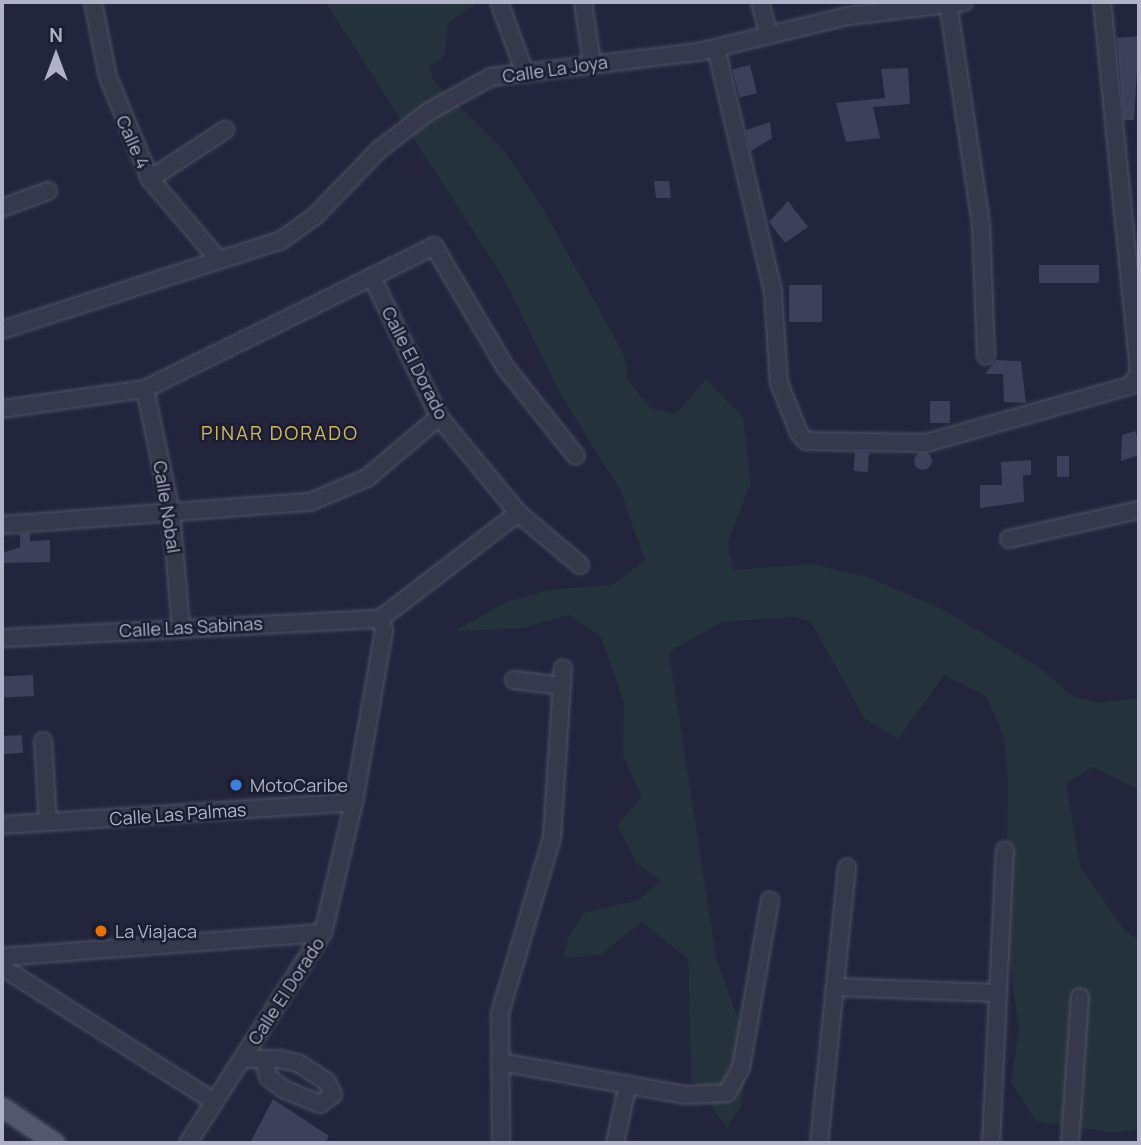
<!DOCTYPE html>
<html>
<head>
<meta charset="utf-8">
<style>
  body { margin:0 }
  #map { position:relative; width:1141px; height:1145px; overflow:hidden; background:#22253b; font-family:Manrope,sans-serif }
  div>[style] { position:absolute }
  .green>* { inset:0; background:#24323c }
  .building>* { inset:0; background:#3e405b; transform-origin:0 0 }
  .round { border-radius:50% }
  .roads { filter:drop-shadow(0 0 2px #515266) drop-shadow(0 0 2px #515266) }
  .minor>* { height:16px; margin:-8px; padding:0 8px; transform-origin:8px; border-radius:8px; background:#36384b }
  .major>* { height:19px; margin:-9.5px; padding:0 9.5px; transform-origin:9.5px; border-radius:9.5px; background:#54566b }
  .dots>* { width:19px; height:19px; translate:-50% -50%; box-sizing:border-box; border:4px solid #1b1d30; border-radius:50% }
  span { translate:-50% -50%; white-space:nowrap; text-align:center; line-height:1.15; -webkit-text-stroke:5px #1b1d30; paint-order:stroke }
  .street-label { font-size:18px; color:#b1b2c7 }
  .poi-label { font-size:18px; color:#b1b2c7 }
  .left { translate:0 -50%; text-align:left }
  .neighbourhood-label { font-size:19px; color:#d5b85e; letter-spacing:2px }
  .frame { position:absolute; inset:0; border:4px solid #b1b2c7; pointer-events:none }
  .north { position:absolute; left:21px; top:21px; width:70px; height:70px; -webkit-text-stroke:5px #1b1d30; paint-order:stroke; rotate:0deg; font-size:19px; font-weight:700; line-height:28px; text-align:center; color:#b1b2c7 }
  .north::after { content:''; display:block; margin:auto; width:24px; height:32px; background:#b1b2c7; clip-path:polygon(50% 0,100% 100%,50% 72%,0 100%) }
</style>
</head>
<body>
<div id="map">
  <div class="green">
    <div style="clip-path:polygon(325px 2px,479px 2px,448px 23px,445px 55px,429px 67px,434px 81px,504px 151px,542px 207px,624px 354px,628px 380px,650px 408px,676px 414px,706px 379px,743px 417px,751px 482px,728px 542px,734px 570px,811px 564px,868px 577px,944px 610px,1040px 668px,1074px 697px,1100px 703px,1139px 698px,1139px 790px,1093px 767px,1066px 783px,1080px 866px,1125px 931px,1139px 940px,1139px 1129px,1113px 1133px,1036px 1121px,1011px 1082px,1019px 1029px,1006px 936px,1008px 780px,1003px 735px,986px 696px,944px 675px,898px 739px,864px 718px,811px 622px,796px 617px,722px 622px,669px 652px,716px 957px,750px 1052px,741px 1105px,727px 1128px,691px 1079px,688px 959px,642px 922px,600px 955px,564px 958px,568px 938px,584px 913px,638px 900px,661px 881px,636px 863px,617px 825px,642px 797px,623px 756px,624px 703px,601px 637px,569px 615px,518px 629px,455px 631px,506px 602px,553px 589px,612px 585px,645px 560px,620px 490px,561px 395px,502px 275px)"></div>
  </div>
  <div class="building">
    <div style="clip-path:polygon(1139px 36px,1134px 120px,1124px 120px,1117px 38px)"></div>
    <div style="left:750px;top:65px;width:29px;height:18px;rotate:76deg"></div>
    <div style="clip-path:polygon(908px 68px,910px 104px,873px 107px,880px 138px,846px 142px,836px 103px,885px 98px,881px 69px)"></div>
    <div style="clip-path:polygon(770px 122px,772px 138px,751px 151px,746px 130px)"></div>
    <div style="clip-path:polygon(654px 181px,669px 181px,671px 198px,656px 198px)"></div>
    <div style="clip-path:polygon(788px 201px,808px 227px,785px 243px,769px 222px)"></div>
    <div style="left:1099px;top:265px;width:18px;height:60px;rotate:90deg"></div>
    <div style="left:789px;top:285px;width:33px;height:37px"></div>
    <div style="clip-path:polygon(996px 360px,1021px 361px,1026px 403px,1004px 402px,1003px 374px,985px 374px)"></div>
    <div style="left:930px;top:401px;width:20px;height:22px"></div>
    <div style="clip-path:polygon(1136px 431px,1139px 455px,1121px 461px,1122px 435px)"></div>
    <div class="round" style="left:914px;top:452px;width:18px;height:18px"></div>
    <div style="left:855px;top:452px;width:14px;height:19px;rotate:4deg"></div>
    <div style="left:1057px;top:456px;width:12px;height:21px"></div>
    <div style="clip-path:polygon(1031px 460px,1031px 475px,1023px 475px,1024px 502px,980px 508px,980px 485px,1002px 485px,1001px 462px)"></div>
    <div style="clip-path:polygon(30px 533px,30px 541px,50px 540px,50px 562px,2px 563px,2px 553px,20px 547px,20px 534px)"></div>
    <div style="left:33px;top:675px;width:21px;height:31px;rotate:87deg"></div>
    <div style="left:22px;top:735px;width:18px;height:20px;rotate:87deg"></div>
    <div style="clip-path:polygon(273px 1099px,329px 1136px,325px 1143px,250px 1143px)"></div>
  </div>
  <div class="roads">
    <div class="minor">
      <div style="left:93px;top:2px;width:76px;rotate:78.7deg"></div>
      <div style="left:108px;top:77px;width:110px;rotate:67.6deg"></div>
      <div style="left:150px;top:179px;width:106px;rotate:49.6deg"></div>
      <div style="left:499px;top:2px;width:76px;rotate:69.9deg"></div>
      <div style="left:583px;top:2px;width:62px;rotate:81.6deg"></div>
      <div style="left:760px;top:2px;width:34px;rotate:75deg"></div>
      <div style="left:948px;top:3px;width:224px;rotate:81.5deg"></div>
      <div style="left:981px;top:225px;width:131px;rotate:87.8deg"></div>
      <div style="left:716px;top:48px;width:250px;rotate:76.8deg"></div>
      <div style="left:773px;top:291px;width:92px;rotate:86.3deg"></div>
      <div style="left:779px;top:383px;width:54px;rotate:68.2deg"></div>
      <div style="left:799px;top:433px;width:11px;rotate:49deg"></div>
      <div style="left:806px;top:441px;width:120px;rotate:1deg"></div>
      <div style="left:926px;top:443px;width:214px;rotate:-15.7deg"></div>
      <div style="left:1132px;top:385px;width:16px;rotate:-63deg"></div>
      <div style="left:1139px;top:371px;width:371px;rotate:-95.7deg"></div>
      <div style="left:150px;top:179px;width:90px;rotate:-33.2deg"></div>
      <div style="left:2px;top:208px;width:49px;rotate:-20.3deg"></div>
      <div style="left:372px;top:277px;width:155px;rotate:64.4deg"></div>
      <div style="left:439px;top:417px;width:124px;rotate:50.5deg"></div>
      <div style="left:518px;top:513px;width:81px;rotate:40deg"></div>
      <div style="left:2px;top:330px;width:292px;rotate:-17.8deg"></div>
      <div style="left:280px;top:241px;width:43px;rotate:-35.5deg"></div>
      <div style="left:315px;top:216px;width:93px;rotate:-45.9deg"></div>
      <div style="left:380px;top:149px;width:61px;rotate:-37.6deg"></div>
      <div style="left:428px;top:112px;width:72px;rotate:-29.1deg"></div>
      <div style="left:491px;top:77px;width:209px;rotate:-6.9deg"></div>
      <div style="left:699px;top:52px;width:153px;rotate:-13.6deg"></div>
      <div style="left:848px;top:16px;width:117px;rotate:-6.9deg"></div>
      <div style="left:145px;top:389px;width:126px;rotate:78.1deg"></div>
      <div style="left:171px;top:512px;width:115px;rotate:85deg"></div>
      <div style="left:2px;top:409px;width:144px;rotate:-8deg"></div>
      <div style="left:145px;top:389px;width:322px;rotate:-26.3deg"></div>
      <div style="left:434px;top:246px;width:142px;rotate:59.5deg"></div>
      <div style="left:506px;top:368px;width:112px;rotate:51.5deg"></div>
      <div style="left:2px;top:525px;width:309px;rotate:-4.3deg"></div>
      <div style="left:310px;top:502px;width:62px;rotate:-22.8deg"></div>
      <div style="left:367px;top:478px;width:94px;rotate:-40.3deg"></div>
      <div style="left:1009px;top:539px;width:133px;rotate:-12.6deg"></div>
      <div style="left:380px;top:619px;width:174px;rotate:-37.5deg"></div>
      <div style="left:2px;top:638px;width:378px;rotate:-2.9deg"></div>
      <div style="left:514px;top:680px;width:48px;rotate:7.1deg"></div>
      <div style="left:43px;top:741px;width:81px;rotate:86.5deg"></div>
      <div style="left:2px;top:825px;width:353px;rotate:-3.7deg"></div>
      <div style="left:2px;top:957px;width:322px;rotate:-4.3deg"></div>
      <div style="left:2px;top:967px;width:252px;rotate:32.4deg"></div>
      <div style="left:835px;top:987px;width:162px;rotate:2.1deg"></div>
      <div style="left:242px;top:1059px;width:37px"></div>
      <div style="left:279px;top:1059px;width:19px;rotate:12deg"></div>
      <div style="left:298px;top:1063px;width:35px;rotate:33deg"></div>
      <div style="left:327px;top:1082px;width:14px;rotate:65deg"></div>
      <div style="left:333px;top:1095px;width:16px;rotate:145deg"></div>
      <div style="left:320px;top:1104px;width:38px;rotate:-158deg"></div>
      <div style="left:285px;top:1090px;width:21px;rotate:-143deg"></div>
      <div style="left:268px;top:1077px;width:18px;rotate:-103deg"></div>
      <div style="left:500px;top:1062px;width:189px;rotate:10.1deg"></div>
      <div style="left:686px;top:1095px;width:41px;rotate:-2.8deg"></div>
      <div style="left:727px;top:1093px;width:29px;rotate:-61deg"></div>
      <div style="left:741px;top:1068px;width:170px;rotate:-80.2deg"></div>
      <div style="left:188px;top:1143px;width:250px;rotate:-57.3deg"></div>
      <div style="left:323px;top:933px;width:135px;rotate:-76.7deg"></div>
      <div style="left:354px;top:802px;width:175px;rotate:-80.1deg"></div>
      <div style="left:384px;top:630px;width:12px;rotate:-110deg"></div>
      <div style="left:501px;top:1143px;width:130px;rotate:-90.4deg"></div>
      <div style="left:500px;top:1013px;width:184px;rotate:-73.5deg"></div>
      <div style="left:552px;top:837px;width:169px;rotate:-86.3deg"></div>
      <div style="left:615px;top:1143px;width:60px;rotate:-77.6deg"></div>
      <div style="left:819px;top:1143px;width:277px;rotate:-84.2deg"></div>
      <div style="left:991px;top:1143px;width:293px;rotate:-87.3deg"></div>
      <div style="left:1070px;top:1143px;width:146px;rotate:-86.1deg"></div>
    </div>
    <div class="major">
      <div style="left:2px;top:1107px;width:64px;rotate:34.2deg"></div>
    </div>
  </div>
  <div class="dots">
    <div style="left:236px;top:785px;background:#3f7fe0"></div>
    <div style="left:101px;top:931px;background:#e8710a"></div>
  </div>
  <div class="street-label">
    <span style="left:555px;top:69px;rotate:-8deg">Calle La Joya</span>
    <span style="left:133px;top:142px;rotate:66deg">Calle 4</span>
    <span style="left:415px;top:363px;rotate:63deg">Calle El Dorado</span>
    <span style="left:167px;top:507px;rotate:81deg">Calle Nobal</span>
    <span style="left:191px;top:627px;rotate:-3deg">Calle Las Sabinas</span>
    <span style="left:178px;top:814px;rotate:-4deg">Calle Las Palmas</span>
    <span style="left:286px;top:991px;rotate:-57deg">Calle El Dorado</span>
  </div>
  <div class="poi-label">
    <span class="left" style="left:250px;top:785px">MotoCaribe</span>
    <span class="left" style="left:115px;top:931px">La Viajaca</span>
  </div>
  <div class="neighbourhood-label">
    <span style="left:280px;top:434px">PINAR DORADO</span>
  </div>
  <div class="frame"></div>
  <div class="north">N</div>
</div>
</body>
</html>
